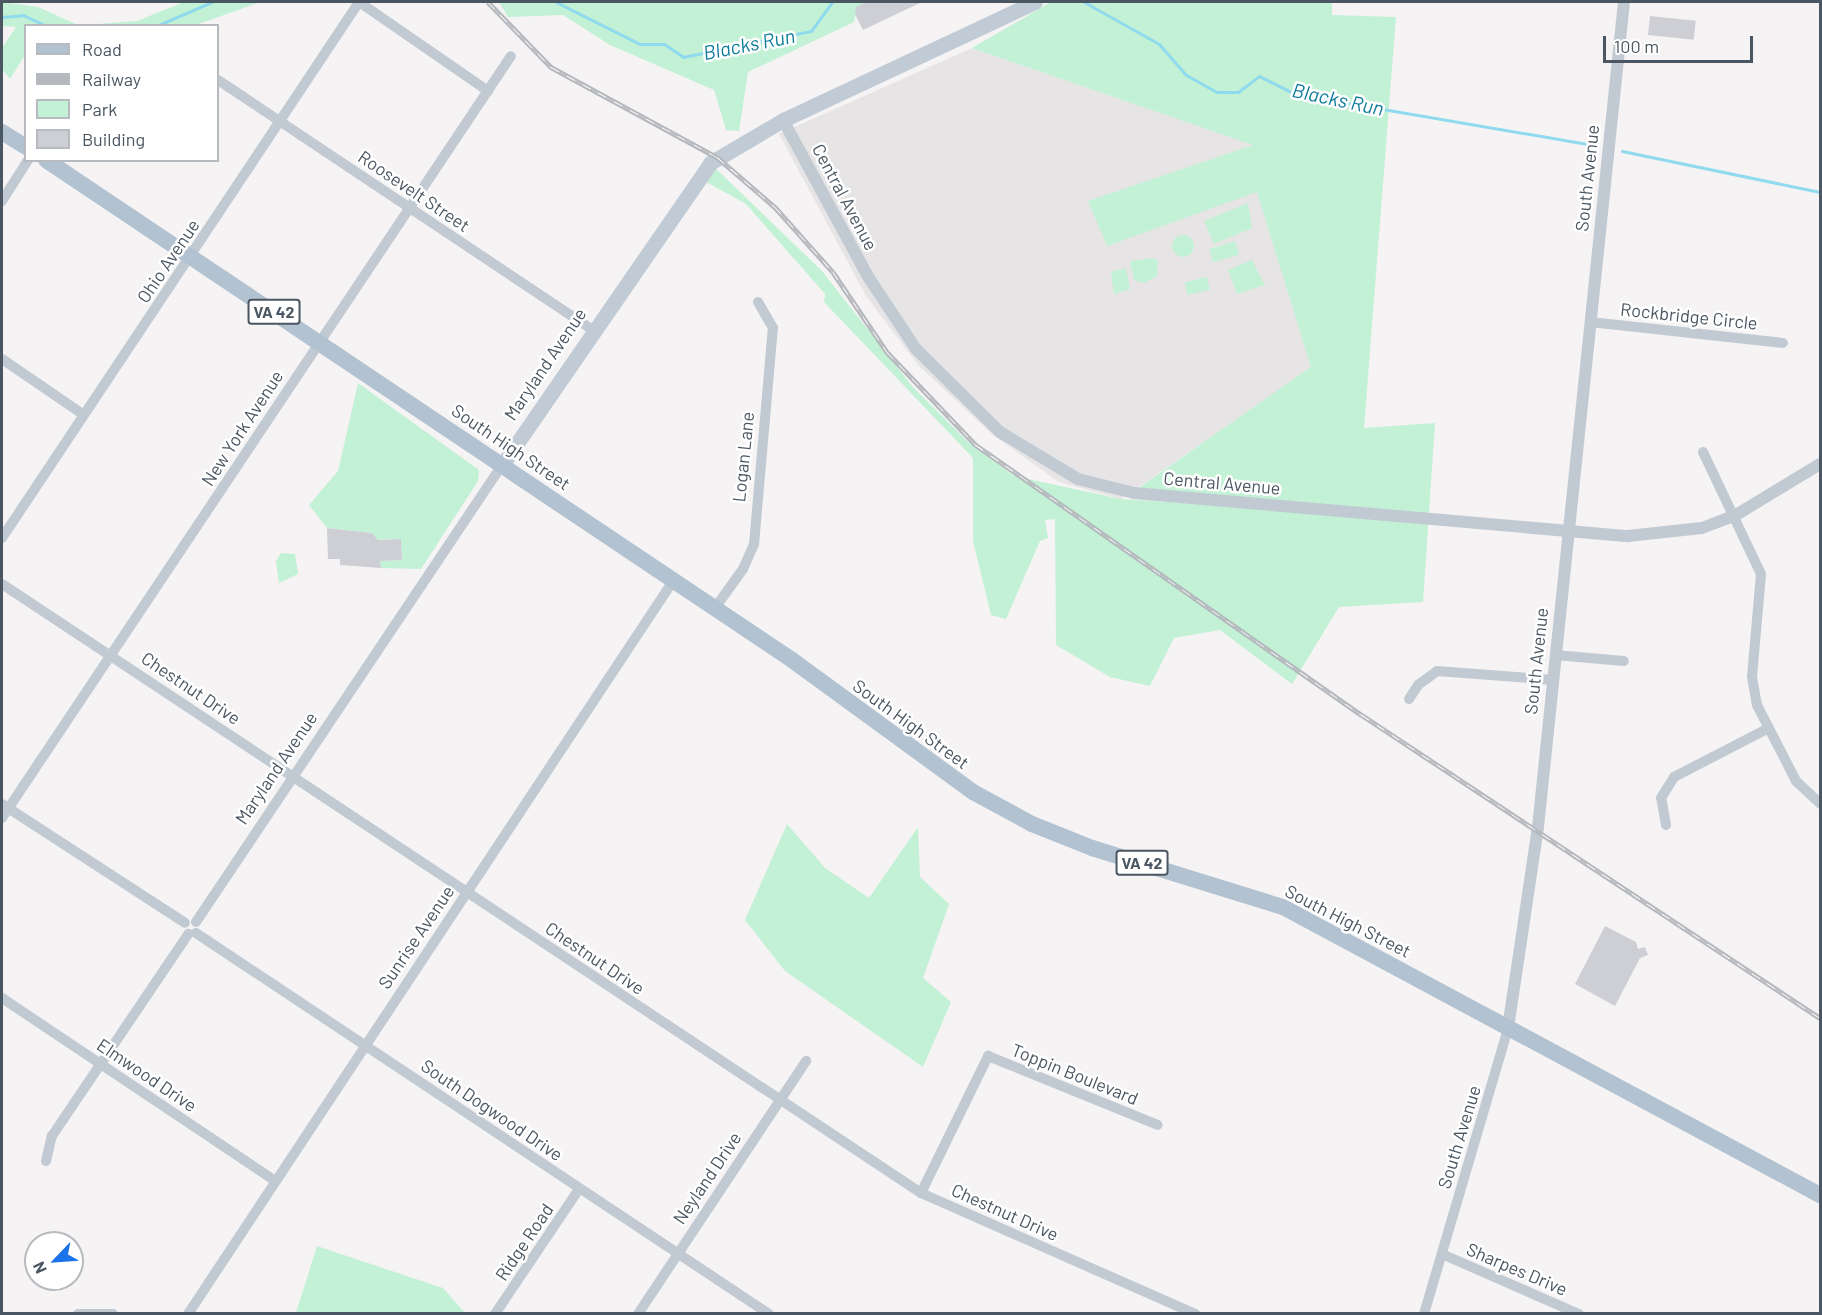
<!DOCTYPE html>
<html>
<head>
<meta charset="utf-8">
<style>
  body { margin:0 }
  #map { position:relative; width:1822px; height:1315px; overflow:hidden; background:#f5f3f3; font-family:Barlow,sans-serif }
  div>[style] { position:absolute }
  .education>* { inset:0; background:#e6e4e5 }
  .green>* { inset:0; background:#c3f1d5; transform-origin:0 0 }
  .round { border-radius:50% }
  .stream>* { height:3px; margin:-1.5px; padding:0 1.5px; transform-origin:1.5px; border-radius:1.5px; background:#90daee }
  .building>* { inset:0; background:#cdcfd5; transform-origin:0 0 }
  .minor>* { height:10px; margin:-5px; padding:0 5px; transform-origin:5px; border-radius:5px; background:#c1cad2 }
  .tertiary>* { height:12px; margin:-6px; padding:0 6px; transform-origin:6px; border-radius:6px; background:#c1cad2 }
  .secondary>* { height:15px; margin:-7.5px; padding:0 7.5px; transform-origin:7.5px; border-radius:7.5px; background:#c1cbd6 }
  .primary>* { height:16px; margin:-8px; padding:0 8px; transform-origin:8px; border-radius:8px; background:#b3c2d1 }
  .rail>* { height:5px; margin-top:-2.5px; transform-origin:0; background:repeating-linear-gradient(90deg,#fff 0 9px,#b5b8bd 0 18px); box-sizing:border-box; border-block:2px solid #b5b8bd }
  span { translate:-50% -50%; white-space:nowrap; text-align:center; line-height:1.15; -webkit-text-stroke:5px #fff; paint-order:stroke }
  .shield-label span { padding:2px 4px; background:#fff; border:2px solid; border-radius:4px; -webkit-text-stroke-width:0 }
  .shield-label { font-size:16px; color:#4a5661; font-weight:700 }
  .street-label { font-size:18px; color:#4a5661 }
  .water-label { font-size:20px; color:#0c7c9b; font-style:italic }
  .frame { position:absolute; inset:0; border:3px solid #4a5661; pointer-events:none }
  .legend { position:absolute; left:24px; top:24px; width:195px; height:138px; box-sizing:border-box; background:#fff; border:2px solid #b7bbc0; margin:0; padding:8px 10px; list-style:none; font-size:18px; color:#4a5661 }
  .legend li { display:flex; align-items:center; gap:12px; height:30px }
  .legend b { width:30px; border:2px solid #b7bbc0 }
  .north { position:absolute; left:24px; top:1231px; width:60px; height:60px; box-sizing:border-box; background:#fff; border:2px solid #b7bbc0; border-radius:50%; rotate:245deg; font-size:16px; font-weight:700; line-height:24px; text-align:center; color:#4a5661 }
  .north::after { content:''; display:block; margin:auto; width:21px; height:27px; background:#1a73e8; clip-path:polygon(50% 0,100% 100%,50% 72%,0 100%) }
  .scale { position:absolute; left:1603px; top:36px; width:150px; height:27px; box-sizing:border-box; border:3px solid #4a5661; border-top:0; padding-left:8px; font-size:18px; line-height:21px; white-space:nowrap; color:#4a5661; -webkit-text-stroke:4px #fff; paint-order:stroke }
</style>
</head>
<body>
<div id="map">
  <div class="education">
    <div style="clip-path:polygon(972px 48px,1254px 145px,1311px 368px,1121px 499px,1059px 482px,993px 435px,919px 366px,866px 296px,779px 134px)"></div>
  </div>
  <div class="green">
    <div style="clip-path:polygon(2px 2px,38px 7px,78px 25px,26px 26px,25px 55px,10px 79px,2px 69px,2px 48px,16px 27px,2px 26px)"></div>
    <div style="clip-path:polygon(184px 2px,260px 2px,196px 25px,85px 25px,137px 21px)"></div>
    <div style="clip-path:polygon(499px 2px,867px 2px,857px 7px,854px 22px,748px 72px,739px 131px,726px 130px,714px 90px,610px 45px,563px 15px,508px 17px)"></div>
    <div style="clip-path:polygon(1051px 2px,1332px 2px,1332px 15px,1396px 17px,1364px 428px,1435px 423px,1423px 602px,1339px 607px,1292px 684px,1220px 630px,1174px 638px,1150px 686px,1110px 677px,1056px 645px,1055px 519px,1045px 520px,1048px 538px,1040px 541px,1006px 619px,991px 615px,973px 541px,973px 458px,824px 302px,825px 294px,746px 204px,697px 177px,710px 163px,822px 271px,912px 386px,968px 442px,1014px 476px,1121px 499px,1390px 516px,1137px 489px,1311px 367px,1257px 192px,1107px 246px,1088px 201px,1253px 145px,972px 48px)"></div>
    <div style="clip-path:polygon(1248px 203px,1252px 228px,1214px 244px,1204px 221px)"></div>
    <div class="round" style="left:1172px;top:235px;width:22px;height:22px"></div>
    <div style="left:1235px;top:241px;width:14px;height:27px;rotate:73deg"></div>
    <div style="clip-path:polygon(1154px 258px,1158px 262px,1157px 276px,1144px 283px,1134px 280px,1130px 261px)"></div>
    <div style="clip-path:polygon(1252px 260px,1265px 285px,1237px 294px,1228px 270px)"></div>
    <div style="clip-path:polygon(1126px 268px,1130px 289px,1114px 294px,1111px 272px)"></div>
    <div style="left:1207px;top:277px;width:13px;height:23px;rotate:77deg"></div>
    <div style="clip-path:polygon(358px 383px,479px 470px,478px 481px,421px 569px,381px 568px,380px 561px,402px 560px,401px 539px,378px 540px,372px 533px,327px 528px,309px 505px,338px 471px)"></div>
    <div style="clip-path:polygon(281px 553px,295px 554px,298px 574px,279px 583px,276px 561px)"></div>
    <div style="clip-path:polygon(787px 824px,825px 868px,869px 898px,918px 827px,920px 877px,949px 904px,923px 978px,951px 1002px,923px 1067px,785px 971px,745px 920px)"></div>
    <div style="clip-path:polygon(317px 1246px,443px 1288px,465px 1313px,296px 1313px)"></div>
  </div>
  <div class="stream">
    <div style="left:556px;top:2px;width:94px;rotate:26.6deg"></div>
    <div style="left:640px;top:44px;width:24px"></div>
    <div style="left:664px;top:44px;width:23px;rotate:34deg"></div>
    <div style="left:683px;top:57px;width:131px;rotate:-11.5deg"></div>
    <div style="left:811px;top:31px;width:36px;rotate:-54deg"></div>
    <div style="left:1084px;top:2px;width:86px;rotate:29.2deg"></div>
    <div style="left:1159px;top:44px;width:41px;rotate:48.9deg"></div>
    <div style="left:1186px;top:75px;width:35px;rotate:29deg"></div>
    <div style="left:1217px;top:92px;width:21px"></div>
    <div style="left:1238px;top:92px;width:26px;rotate:-37deg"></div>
    <div style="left:1259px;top:76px;width:40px;rotate:26.6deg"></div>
    <div style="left:1295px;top:94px;width:301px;rotate:9.7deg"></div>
    <div style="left:2px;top:17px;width:21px;rotate:-5deg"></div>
    <div style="left:23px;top:15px;width:26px;rotate:25deg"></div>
    <div style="left:156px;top:26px;width:61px;rotate:-23.2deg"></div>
    <div style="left:1622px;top:151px;width:202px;rotate:11.7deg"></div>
  </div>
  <div class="building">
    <div style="clip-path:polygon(867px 2px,922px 2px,863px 30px,855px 14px,856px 7px)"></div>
    <div style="left:1650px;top:16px;width:46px;height:19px;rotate:6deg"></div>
    <div style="clip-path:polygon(327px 528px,372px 533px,378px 540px,401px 539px,402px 560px,380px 561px,381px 568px,340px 565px,340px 559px,328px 559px)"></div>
    <div style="clip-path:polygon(1605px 926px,1636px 942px,1638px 949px,1645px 947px,1648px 955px,1640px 958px,1615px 1006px,1575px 984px)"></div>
  </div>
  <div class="minor">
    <div style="left:359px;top:2px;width:157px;rotate:34.6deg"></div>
    <div style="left:218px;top:80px;width:449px;rotate:33.7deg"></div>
    <div style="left:2px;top:201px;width:49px;rotate:-57.6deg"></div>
    <div style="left:1590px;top:322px;width:194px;rotate:6.2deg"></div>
    <div style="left:2px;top:359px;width:99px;rotate:34.3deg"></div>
    <div style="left:1703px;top:452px;width:135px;rotate:64.6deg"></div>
    <div style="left:1761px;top:574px;width:103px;rotate:95deg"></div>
    <div style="left:1752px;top:677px;width:28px;rotate:80deg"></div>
    <div style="left:1757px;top:705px;width:85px;rotate:62.8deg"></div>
    <div style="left:1796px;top:781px;width:33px;rotate:43deg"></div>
    <div style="left:2px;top:538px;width:644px;rotate:-56.33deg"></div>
    <div style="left:2px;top:584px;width:1102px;rotate:33.53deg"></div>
    <div style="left:921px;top:1193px;width:300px;rotate:23.8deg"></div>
    <div style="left:715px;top:608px;width:48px;rotate:-54.3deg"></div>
    <div style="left:743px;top:569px;width:27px;rotate:-66deg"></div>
    <div style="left:754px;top:544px;width:217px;rotate:-85deg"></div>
    <div style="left:773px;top:328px;width:30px;rotate:-120deg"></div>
    <div style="left:1555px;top:655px;width:69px;rotate:5deg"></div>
    <div style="left:1409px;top:699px;width:17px;rotate:-57deg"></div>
    <div style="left:1418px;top:685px;width:24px;rotate:-36deg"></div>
    <div style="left:1437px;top:671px;width:116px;rotate:4.4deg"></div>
    <div style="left:2px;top:804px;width:218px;rotate:33deg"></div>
    <div style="left:2px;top:818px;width:916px;rotate:-56.26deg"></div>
    <div style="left:1666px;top:825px;width:27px;rotate:-100deg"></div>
    <div style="left:1661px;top:798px;width:25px;rotate:-58deg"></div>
    <div style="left:1674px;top:777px;width:107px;rotate:-27.3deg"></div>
    <div style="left:196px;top:922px;width:550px;rotate:-56.19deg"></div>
    <div style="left:196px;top:933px;width:688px;rotate:33.62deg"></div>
    <div style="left:2px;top:998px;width:327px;rotate:33.8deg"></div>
    <div style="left:46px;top:1161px;width:26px;rotate:-77deg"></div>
    <div style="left:52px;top:1136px;width:244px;rotate:-56deg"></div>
    <div style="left:921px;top:1193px;width:153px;rotate:-63.9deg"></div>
    <div style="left:988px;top:1056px;width:183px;rotate:22.1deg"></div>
    <div style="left:1442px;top:1254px;width:150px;rotate:23.7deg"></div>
    <div style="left:78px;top:1314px;width:35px"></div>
    <div style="left:188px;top:1314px;width:879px;rotate:-56.51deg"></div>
    <div style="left:495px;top:1314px;width:151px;rotate:-56.1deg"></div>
    <div style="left:638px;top:1314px;width:304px;rotate:-56.4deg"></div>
    <div style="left:1424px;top:1314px;width:298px;rotate:-73.6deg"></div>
  </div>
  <div class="tertiary">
    <div style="left:783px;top:120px;width:176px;rotate:61.5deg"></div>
    <div style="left:867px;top:275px;width:89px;rotate:56.5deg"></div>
    <div style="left:916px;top:349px;width:118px;rotate:44.7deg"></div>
    <div style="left:1000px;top:432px;width:91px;rotate:31.1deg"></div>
    <div style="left:1078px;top:479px;width:58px;rotate:14deg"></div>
    <div style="left:1134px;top:493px;width:496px;rotate:5deg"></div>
    <div style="left:1628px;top:536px;width:74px;rotate:-6.2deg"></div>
    <div style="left:1702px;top:528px;width:36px;rotate:-21deg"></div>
    <div style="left:1736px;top:515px;width:98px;rotate:-31.3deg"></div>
    <div style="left:1508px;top:1028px;width:203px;rotate:-81.5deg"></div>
    <div style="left:1538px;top:827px;width:829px;rotate:-84.05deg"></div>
  </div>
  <div class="secondary">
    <div style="left:502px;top:465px;width:367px;rotate:-55.4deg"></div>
    <div style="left:710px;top:163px;width:85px;rotate:-30.5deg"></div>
    <div style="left:783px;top:120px;width:278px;rotate:-25.1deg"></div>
  </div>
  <div class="primary">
    <div style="left:2px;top:132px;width:28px;rotate:32deg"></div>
    <div style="left:46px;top:160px;width:898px;rotate:33.83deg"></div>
    <div style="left:792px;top:660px;width:224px;rotate:36.1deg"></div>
    <div style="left:973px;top:792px;width:67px;rotate:28.5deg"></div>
    <div style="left:1032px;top:824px;width:65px;rotate:21.8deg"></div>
    <div style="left:1092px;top:848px;width:200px;rotate:17.2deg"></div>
    <div style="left:1283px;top:907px;width:609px;rotate:28.21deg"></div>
  </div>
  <div class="rail">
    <div style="left:488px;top:2px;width:91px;rotate:45.9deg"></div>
    <div style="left:551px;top:67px;width:189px;rotate:28.5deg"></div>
    <div style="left:717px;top:157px;width:77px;rotate:40.8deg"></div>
    <div style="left:775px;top:207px;width:87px;rotate:48.3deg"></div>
    <div style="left:833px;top:272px;width:97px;rotate:56deg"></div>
    <div style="left:887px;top:352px;width:129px;rotate:46.3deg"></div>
    <div style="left:976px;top:445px;width:471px;rotate:35deg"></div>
    <div style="left:1362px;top:715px;width:549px;rotate:33.49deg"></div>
  </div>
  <div class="shield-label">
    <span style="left:274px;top:312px">VA 42</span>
    <span style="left:1142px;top:863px">VA 42</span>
  </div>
  <div class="street-label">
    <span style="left:1587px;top:178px;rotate:-84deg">South Avenue</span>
    <span style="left:414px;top:191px;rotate:34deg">Roosevelt Street</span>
    <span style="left:845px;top:197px;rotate:62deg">Central Avenue</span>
    <span style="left:168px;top:261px;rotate:-56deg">Ohio Avenue</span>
    <span style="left:1689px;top:316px;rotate:6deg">Rockbridge Circle</span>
    <span style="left:545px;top:364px;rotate:-56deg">Maryland Avenue</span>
    <span style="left:242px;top:428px;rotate:-57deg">New York Avenue</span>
    <span style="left:511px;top:447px;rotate:34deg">South High Street</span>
    <span style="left:743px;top:457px;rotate:-84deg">Logan Lane</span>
    <span style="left:1222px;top:483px;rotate:5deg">Central Avenue</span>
    <span style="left:1536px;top:661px;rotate:-84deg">South Avenue</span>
    <span style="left:191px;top:688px;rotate:34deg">Chestnut Drive</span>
    <span style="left:911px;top:724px;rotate:36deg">South High Street</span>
    <span style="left:276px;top:768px;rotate:-56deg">Maryland Avenue</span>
    <span style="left:1348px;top:921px;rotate:27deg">South High Street</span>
    <span style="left:416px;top:937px;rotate:-56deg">Sunrise Avenue</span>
    <span style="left:595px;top:958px;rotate:34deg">Chestnut Drive</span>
    <span style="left:1075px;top:1074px;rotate:22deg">Toppin Boulevard</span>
    <span style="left:147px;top:1075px;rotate:34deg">Elmwood Drive</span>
    <span style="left:492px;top:1110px;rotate:34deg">South Dogwood Drive</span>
    <span style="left:1459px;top:1137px;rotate:-73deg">South Avenue</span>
    <span style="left:707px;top:1178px;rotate:-56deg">Neyland Drive</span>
    <span style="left:1005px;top:1212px;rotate:24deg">Chestnut Drive</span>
    <span style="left:524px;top:1242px;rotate:-56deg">Ridge Road</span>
    <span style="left:1517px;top:1269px;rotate:23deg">Sharpes Drive</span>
  </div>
  <div class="water-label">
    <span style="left:749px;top:44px;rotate:-11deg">Blacks Run</span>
    <span style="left:1338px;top:99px;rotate:12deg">Blacks Run</span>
  </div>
  <div class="frame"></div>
  <ul class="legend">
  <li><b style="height:8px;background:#b3c2d1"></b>Road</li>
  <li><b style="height:8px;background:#b5b8bd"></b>Railway</li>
  <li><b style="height:16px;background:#c3f1d5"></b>Park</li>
  <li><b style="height:16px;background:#cdcfd5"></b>Building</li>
  </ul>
  <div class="north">N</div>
  <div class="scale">100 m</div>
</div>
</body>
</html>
